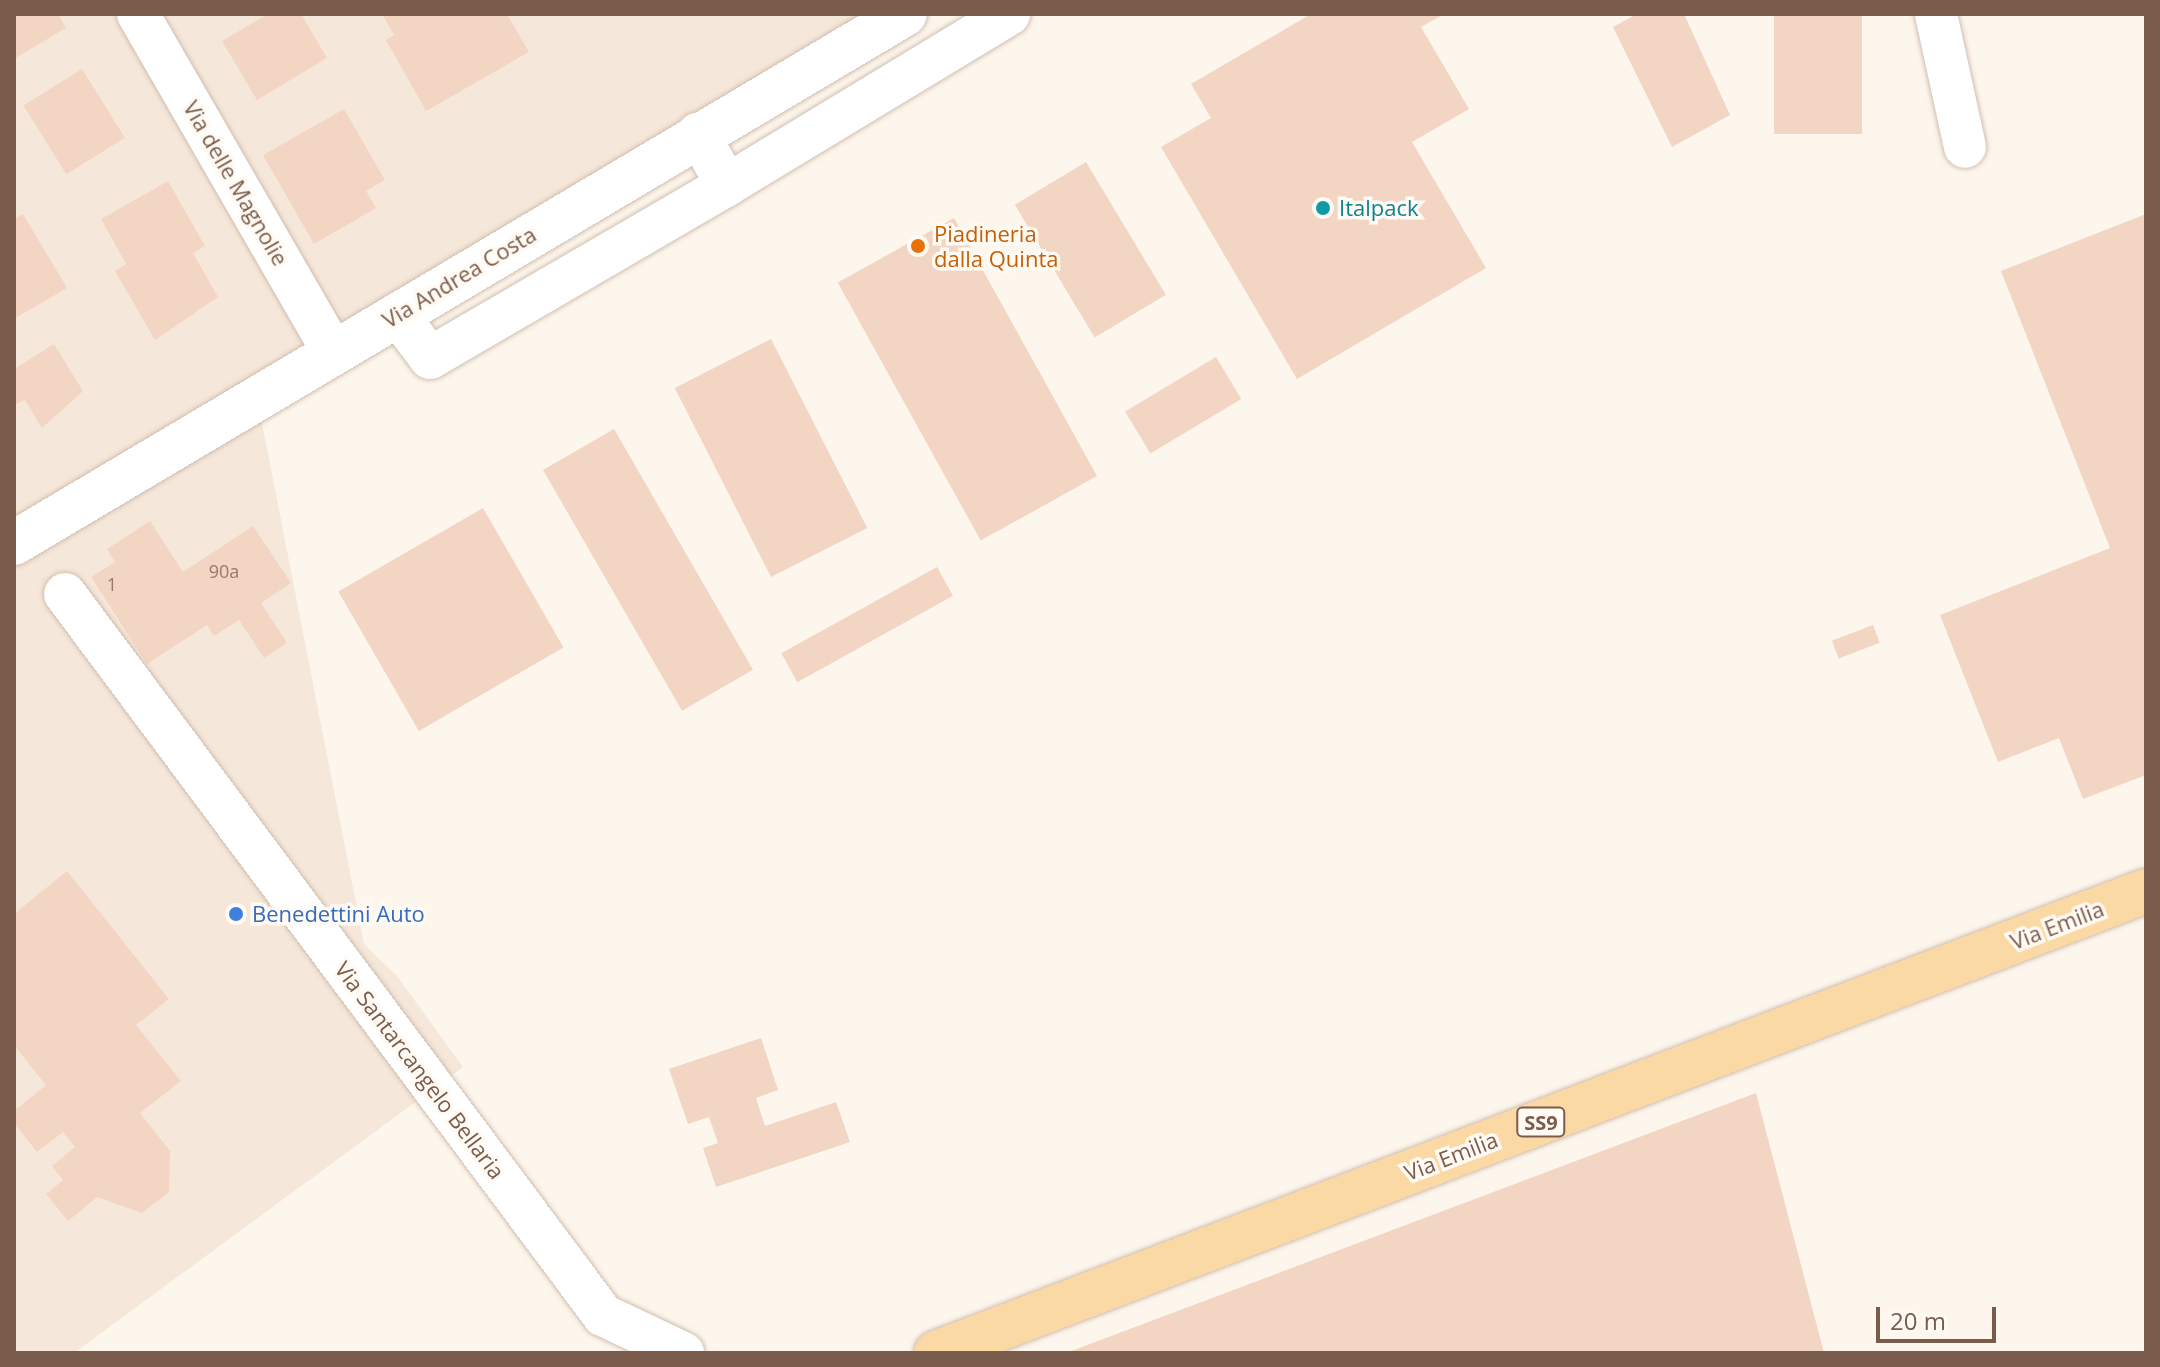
<!DOCTYPE html>
<html>
<head>
<meta charset="utf-8">
<style>
  body { margin:0 }
  #map { position:relative; width:2160px; height:1367px; overflow:hidden; background:#fdf6ec; font-family:"Open Sans",sans-serif }
  div>[style] { position:absolute }
  .residential>* { inset:0; background:#f5e8da }
  .building>* { inset:0; background:#f3d5c3; transform-origin:0 0 }
  .roads { filter:drop-shadow(0 0 2px #d1beb0) drop-shadow(0 0 2px #d1beb0) }
  .minor>* { height:42px; margin:-21px; padding:0 21px; transform-origin:21px; border-radius:21px; background:#fff }
  .tertiary>* { height:44px; margin:-22px; padding:0 22px; transform-origin:22px; border-radius:22px; background:#fff }
  .primary>* { height:44px; margin:-22px; padding:0 22px; transform-origin:22px; border-radius:22px; background:#fbd9a5 }
  .dots>* { width:22px; height:22px; translate:-50% -50%; box-sizing:border-box; border:4px solid #fffaf3; border-radius:50% }
  span { translate:-50% -50%; white-space:nowrap; text-align:center; line-height:1.15; -webkit-text-stroke:7px #fffaf3; paint-order:stroke }
  .number-label { font-size:18px; color:#987a6a }
  .number-label span { -webkit-text-stroke-width:0 }
  .shield-label span { padding:2px 6px; background:#fffaf3; border:2px solid; border-radius:6px; -webkit-text-stroke-width:0 }
  .shield-label { font-size:20px; color:#7a5c4d; font-weight:700 }
  .street-label { font-size:22px; color:#7a5c4d }
  .culture-label { font-size:22px; color:#0d838f }
  .left { translate:0 -50%; text-align:left }
  .food-label { font-size:22px; color:#c56008 }
  .shop-label { font-size:22px; color:#366cbe }
  .frame { position:absolute; inset:0; border:16px solid #7a5c4d; pointer-events:none }
  .scale { position:absolute; left:1876px; top:1307px; width:120px; height:36px; box-sizing:border-box; border:4px solid #7a5c4d; border-top:0; padding-left:10px; font-size:24px; line-height:28px; white-space:nowrap; color:#7a5c4d; -webkit-text-stroke:6px #fffaf3; paint-order:stroke }
</style>
</head>
<body>
<div id="map">
  <div class="residential">
    <div style="clip-path:polygon(14px 14px,882px 14px,253px 377px,364px 944px,397px 976px,463px 1067px,74px 1353px,14px 1353px)"></div>
  </div>
  <div class="building">
    <div style="clip-path:polygon(14px 14px,58px 14px,66px 28px,14px 59px)"></div>
    <div style="clip-path:polygon(268px 14px,301px 14px,327px 58px,257px 100px,222px 41px)"></div>
    <div style="clip-path:polygon(382px 14px,507px 14px,529px 52px,426px 111px,386px 40px,394px 35px)"></div>
    <div style="clip-path:polygon(1311px 14px,1444px 14px,1421px 27px,1469px 109px,1412px 142px,1486px 268px,1297px 379px,1161px 147px,1211px 118px,1191px 84px)"></div>
    <div style="clip-path:polygon(1637px 14px,1684px 14px,1730px 115px,1672px 147px,1613px 27px)"></div>
    <div style="left:1774px;top:14px;width:88px;height:120px"></div>
    <div style="left:82px;top:69px;width:81px;height:69px;rotate:58deg"></div>
    <div style="clip-path:polygon(344px 109px,385px 180px,366px 191px,376px 208px,314px 244px,263px 155px)"></div>
    <div style="left:1086px;top:162px;width:155px;height:83px;rotate:59deg"></div>
    <div style="clip-path:polygon(168px 181px,205px 246px,193px 253px,218px 297px,155px 340px,115px 271px,126px 264px,101px 219px)"></div>
    <div style="clip-path:polygon(23px 214px,67px 288px,14px 319px,14px 219px)"></div>
    <div style="clip-path:polygon(2146px 214px,2146px 775px,2083px 799px,2059px 738px,1998px 762px,1940px 615px,2110px 548px,2001px 271px)"></div>
    <div style="left:954px;top:218px;width:295px;height:133px;rotate:61deg"></div>
    <div style="left:771px;top:339px;width:212px;height:108px;rotate:63deg"></div>
    <div style="clip-path:polygon(54px 344px,83px 391px,42px 428px,25px 400px,14px 405px,14px 369px)"></div>
    <div style="left:1216px;top:357px;width:49px;height:106px;rotate:59deg"></div>
    <div style="left:614px;top:429px;width:278px;height:82px;rotate:60deg"></div>
    <div style="left:483px;top:508px;width:161px;height:167px;rotate:60deg"></div>
    <div style="clip-path:polygon(150px 521px,183px 572px,253px 526px,291px 583px,261px 603px,287px 643px,264px 658px,239px 620px,214px 636px,207px 625px,147px 664px,91px 577px,115px 562px,107px 549px)"></div>
    <div style="left:937px;top:567px;width:33px;height:178px;rotate:61deg"></div>
    <div style="left:1873px;top:625px;width:19px;height:44px;rotate:69deg"></div>
    <div style="clip-path:polygon(67px 871px,169px 999px,136px 1025px,181px 1081px,140px 1113px,170px 1151px,169px 1192px,142px 1213px,97px 1197px,68px 1221px,46px 1194px,63px 1180px,52px 1166px,75px 1147px,63px 1132px,37px 1152px,14px 1123px,14px 1111px,46px 1085px,14px 1045px,14px 914px)"></div>
    <div style="clip-path:polygon(761px 1038px,778px 1090px,756px 1098px,765px 1126px,836px 1102px,850px 1142px,716px 1187px,703px 1148px,718px 1143px,709px 1117px,688px 1124px,669px 1069px)"></div>
    <div style="clip-path:polygon(1756px 1093px,1824px 1353px,1066px 1353px)"></div>
  </div>
  <div class="roads">
    <div class="minor">
      <div style="left:138px;top:14px;width:390px;rotate:60deg"></div>
      <div style="left:1936px;top:14px;width:136px;rotate:77.7deg"></div>
      <div style="left:727px;top:185px;width:330px;rotate:-31.2deg"></div>
      <div style="left:397px;top:314px;width:55px;rotate:53.1deg"></div>
      <div style="left:430px;top:358px;width:344px;rotate:-30.2deg"></div>
      <div style="left:727px;top:185px;width:59px;rotate:-119.6deg"></div>
      <div style="left:65px;top:594px;width:900px;rotate:53.27deg"></div>
      <div style="left:603px;top:1315px;width:89px;rotate:25.4deg"></div>
    </div>
    <div class="tertiary">
      <div style="left:14px;top:543px;width:1036px;rotate:-30.7deg"></div>
    </div>
    <div class="primary">
      <div style="left:936px;top:1353px;width:1295px;rotate:-20.9deg"></div>
    </div>
  </div>
  <div class="dots">
    <div style="left:1323px;top:208px;background:#0f9aa8"></div>
    <div style="left:918px;top:246px;background:#e8710a"></div>
    <div style="left:236px;top:914px;background:#3f7fe0"></div>
  </div>
  <div class="number-label">
    <span style="left:224px;top:571px">90a</span>
    <span style="left:112px;top:584px">1</span>
  </div>
  <div class="shield-label">
    <span style="left:1541px;top:1122px">SS9</span>
  </div>
  <div class="street-label">
    <span style="left:236px;top:183px;rotate:60deg">Via delle Magnolie</span>
    <span style="left:459px;top:277px;rotate:-31deg">Via Andrea Costa</span>
    <span style="left:2057px;top:925px;rotate:-21deg">Via Emilia</span>
    <span style="left:420px;top:1070px;rotate:53deg">Via Santarcangelo Bellaria</span>
    <span style="left:1451px;top:1156px;rotate:-21deg">Via Emilia</span>
  </div>
  <div class="culture-label">
    <span class="left" style="left:1339px;top:208px">Italpack</span>
  </div>
  <div class="food-label">
    <span class="left" style="left:934px;top:246px">Piadineria<br>dalla Quinta</span>
  </div>
  <div class="shop-label">
    <span class="left" style="left:252px;top:914px">Benedettini Auto</span>
  </div>
  <div class="frame"></div>
  <div class="scale">20 m</div>
</div>
</body>
</html>
